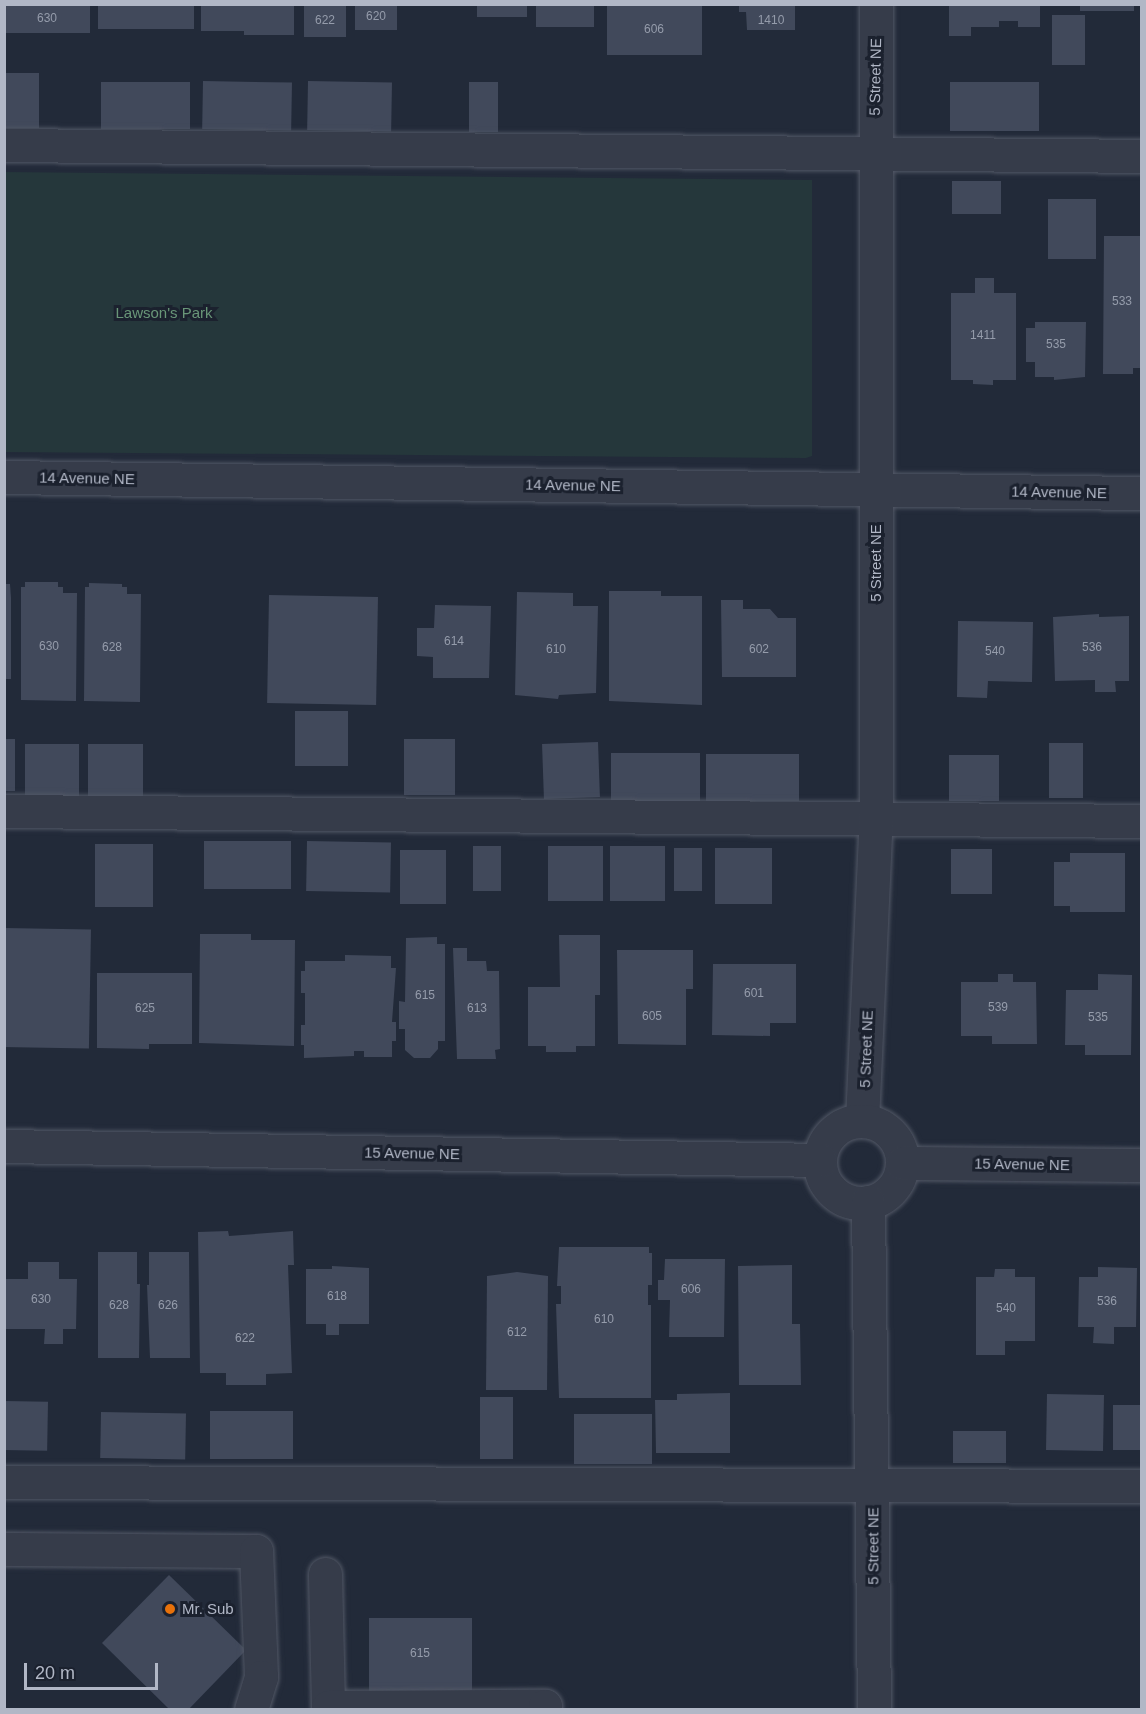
<!DOCTYPE html>
<html>
<head>
<meta charset="utf-8">
<style>
  body { margin:0 }
  #map { position:relative; width:1146px; height:1714px; overflow:hidden; background:#222a39; font-family:Arial,sans-serif }
  div>[style] { position:absolute }
  .green>* { inset:0; background:#25373b }
  .building>* { inset:0; background:#41495b; transform-origin:0 0 }
  .roads { filter:drop-shadow(0 0 2px #515765) drop-shadow(0 0 2px #515765) }
  .minor>* { height:33px; margin:-16.5px; padding:0 16.5px; transform-origin:16.5px; border-radius:16.5px; background:#363c4a }
  .minor>.ring { margin:-16.5px; padding:0; box-sizing:content-box; background:none; border:33px solid #363c4a; border-radius:50% }
  .dots>* { width:16px; height:16px; translate:-50% -50%; box-sizing:border-box; border:3px solid #1b212e; border-radius:50% }
  span { translate:-50% -50%; white-space:nowrap; text-align:center; line-height:1.15; -webkit-text-stroke:6px #1b212e; paint-order:stroke }
  .number-label { font-size:12px; color:#959cab }
  .number-label span { -webkit-text-stroke-width:0 }
  .street-label { font-size:15px; color:#b1b7c6 }
  .park-label { font-size:15px; color:#699678 }
  .poi-label { font-size:15px; color:#b1b7c6 }
  .left { translate:0 -50%; text-align:left }
  .frame { position:absolute; inset:0; border:6px solid #b1b7c6; pointer-events:none }
  .scale { position:absolute; left:24px; top:1663px; width:134px; height:27px; box-sizing:border-box; border:3px solid #b1b7c6; border-top:0; padding-left:8px; font-size:18px; line-height:21px; white-space:nowrap; color:#b1b7c6; -webkit-text-stroke:4px #1b212e; paint-order:stroke }
</style>
</head>
<body>
<div id="map">
  <div class="green">
    <div style="clip-path:polygon(5px 172px,812px 180px,812px 456px,806px 458px,5px 452px)"></div>
  </div>
  <div class="building">
    <div style="left:4px;top:4px;width:86px;height:29px"></div>
    <div style="left:98px;top:4px;width:96px;height:25px"></div>
    <div style="clip-path:polygon(201px 4px,294px 4px,294px 35px,244px 35px,244px 31px,201px 31px)"></div>
    <div style="left:304px;top:4px;width:42px;height:33px"></div>
    <div style="left:355px;top:4px;width:42px;height:26px"></div>
    <div style="left:477px;top:4px;width:50px;height:13px"></div>
    <div style="left:536px;top:4px;width:58px;height:23px"></div>
    <div style="left:607px;top:4px;width:95px;height:51px"></div>
    <div style="clip-path:polygon(739px 4px,795px 4px,795px 30px,747px 30px,746px 12px,739px 12px)"></div>
    <div style="clip-path:polygon(949px 4px,1040px 4px,1040px 27px,1018px 27px,1018px 21px,999px 21px,999px 27px,971px 27px,971px 36px,949px 36px)"></div>
    <div style="left:1080px;top:4px;width:54px;height:7px"></div>
    <div style="left:1052px;top:15px;width:33px;height:50px"></div>
    <div style="left:4px;top:73px;width:35px;height:55px"></div>
    <div style="left:203px;top:81px;width:89px;height:48px;rotate:1deg"></div>
    <div style="left:308px;top:81px;width:84px;height:49px;rotate:1deg"></div>
    <div style="left:101px;top:82px;width:89px;height:47px"></div>
    <div style="left:469px;top:82px;width:29px;height:50px"></div>
    <div style="left:1039px;top:82px;width:49px;height:89px;rotate:90deg"></div>
    <div style="left:952px;top:181px;width:49px;height:33px"></div>
    <div style="left:1048px;top:199px;width:48px;height:60px"></div>
    <div style="clip-path:polygon(1104px 236px,1142px 236px,1142px 368px,1133px 368px,1133px 374px,1103px 374px)"></div>
    <div style="clip-path:polygon(975px 278px,994px 278px,994px 293px,1016px 293px,1016px 380px,993px 380px,993px 385px,973px 384px,973px 380px,951px 380px,951px 293px,975px 293px)"></div>
    <div style="clip-path:polygon(1035px 322px,1086px 322px,1085px 377px,1054px 380px,1054px 377px,1035px 377px,1035px 362px,1026px 362px,1026px 328px,1035px 328px)"></div>
    <div style="clip-path:polygon(25px 582px,58px 582px,58px 587px,63px 587px,63px 593px,77px 593px,76px 701px,21px 700px,21px 587px,25px 587px)"></div>
    <div style="clip-path:polygon(89px 583px,122px 584px,122px 587px,127px 587px,127px 594px,141px 594px,140px 702px,84px 701px,85px 587px,89px 587px)"></div>
    <div style="clip-path:polygon(4px 584px,10px 584px,11px 598px,11px 679px,4px 679px)"></div>
    <div style="clip-path:polygon(609px 591px,661px 591px,661px 596px,702px 596px,702px 705px,609px 701px)"></div>
    <div style="clip-path:polygon(517px 592px,573px 593px,573px 606px,598px 606px,596px 693px,559px 695px,558px 699px,515px 695px)"></div>
    <div style="left:269px;top:595px;width:109px;height:108px;rotate:1deg"></div>
    <div style="clip-path:polygon(721px 600px,743px 600px,743px 609px,770px 609px,778px 618px,796px 618px,796px 677px,722px 677px)"></div>
    <div style="clip-path:polygon(435px 605px,491px 606px,489px 678px,433px 678px,433px 657px,417px 656px,417px 628px,434px 628px)"></div>
    <div style="clip-path:polygon(1099px 614px,1099px 617px,1129px 616px,1129px 681px,1115px 681px,1116px 692px,1095px 692px,1095px 680px,1055px 681px,1053px 617px)"></div>
    <div style="clip-path:polygon(958px 621px,1033px 622px,1032px 682px,988px 681px,987px 698px,957px 697px)"></div>
    <div style="left:295px;top:711px;width:53px;height:55px"></div>
    <div style="left:4px;top:739px;width:11px;height:52px"></div>
    <div style="left:404px;top:739px;width:51px;height:56px"></div>
    <div style="left:598px;top:742px;width:55px;height:56px;rotate:88deg"></div>
    <div style="left:1049px;top:743px;width:34px;height:55px"></div>
    <div style="left:25px;top:744px;width:54px;height:56px"></div>
    <div style="left:88px;top:744px;width:55px;height:54px"></div>
    <div style="left:611px;top:753px;width:89px;height:48px"></div>
    <div style="left:706px;top:754px;width:93px;height:47px"></div>
    <div style="left:949px;top:755px;width:50px;height:46px"></div>
    <div style="left:204px;top:841px;width:87px;height:48px"></div>
    <div style="left:307px;top:841px;width:84px;height:50px;rotate:1deg"></div>
    <div style="left:95px;top:844px;width:58px;height:63px"></div>
    <div style="left:473px;top:846px;width:28px;height:45px"></div>
    <div style="left:548px;top:846px;width:55px;height:55px"></div>
    <div style="left:665px;top:846px;width:55px;height:55px;rotate:90deg"></div>
    <div style="left:702px;top:848px;width:43px;height:28px;rotate:90deg"></div>
    <div style="left:715px;top:848px;width:57px;height:56px"></div>
    <div style="left:951px;top:849px;width:41px;height:45px"></div>
    <div style="left:400px;top:850px;width:46px;height:54px"></div>
    <div style="clip-path:polygon(1070px 853px,1125px 853px,1125px 912px,1070px 912px,1070px 906px,1054px 906px,1054px 862px,1070px 862px)"></div>
    <div style="left:4px;top:928px;width:87px;height:119px;rotate:1deg"></div>
    <div style="clip-path:polygon(200px 934px,251px 934px,251px 940px,295px 940px,294px 1046px,199px 1043px)"></div>
    <div style="clip-path:polygon(559px 935px,600px 935px,600px 995px,595px 995px,595px 1046px,576px 1046px,576px 1052px,546px 1052px,546px 1046px,528px 1046px,528px 987px,560px 987px)"></div>
    <div style="clip-path:polygon(437px 937px,437px 944px,445px 944px,445px 1041px,438px 1041px,438px 1049px,430px 1058px,414px 1058px,405px 1050px,405px 1029px,399px 1029px,399px 1001px,405px 1002px,406px 938px)"></div>
    <div style="clip-path:polygon(453px 948px,467px 948px,467px 961px,486px 961px,487px 971px,499px 971px,500px 1049px,495px 1050px,496px 1059px,457px 1059px)"></div>
    <div style="clip-path:polygon(617px 950px,693px 950px,693px 989px,686px 989px,686px 1045px,618px 1044px)"></div>
    <div style="clip-path:polygon(345px 955px,391px 956px,391px 968px,396px 968px,392px 1022px,396px 1022px,396px 1041px,392px 1041px,392px 1057px,364px 1057px,364px 1051px,354px 1051px,354px 1056px,304px 1058px,304px 1045px,301px 1045px,301px 1025px,305px 1025px,305px 993px,301px 993px,301px 971px,305px 971px,305px 961px,345px 961px)"></div>
    <div style="clip-path:polygon(713px 964px,796px 964px,796px 1023px,770px 1023px,770px 1036px,712px 1035px)"></div>
    <div style="clip-path:polygon(97px 973px,192px 973px,192px 1044px,149px 1044px,149px 1049px,97px 1048px)"></div>
    <div style="clip-path:polygon(998px 974px,1013px 974px,1013px 982px,1036px 982px,1037px 1044px,992px 1044px,992px 1036px,961px 1036px,961px 982px,998px 982px)"></div>
    <div style="clip-path:polygon(1098px 974px,1132px 975px,1131px 1055px,1085px 1055px,1085px 1045px,1065px 1045px,1066px 990px,1098px 990px)"></div>
    <div style="clip-path:polygon(228px 1231px,229px 1236px,293px 1231px,294px 1265px,288px 1265px,292px 1373px,266px 1374px,266px 1385px,226px 1385px,226px 1373px,200px 1373px,198px 1232px)"></div>
    <div style="clip-path:polygon(559px 1247px,649px 1247px,649px 1253px,652px 1253px,652px 1285px,648px 1285px,648px 1305px,651px 1305px,651px 1398px,559px 1398px,556px 1304px,561px 1304px,561px 1286px,557px 1286px)"></div>
    <div style="clip-path:polygon(98px 1252px,137px 1252px,137px 1284px,140px 1284px,139px 1358px,98px 1358px)"></div>
    <div style="clip-path:polygon(149px 1252px,189px 1252px,190px 1358px,150px 1358px,147px 1285px,149px 1285px)"></div>
    <div style="clip-path:polygon(665px 1259px,725px 1259px,724px 1337px,669px 1337px,670px 1300px,658px 1300px,658px 1280px,664px 1280px)"></div>
    <div style="clip-path:polygon(28px 1262px,59px 1262px,59px 1279px,77px 1279px,76px 1329px,63px 1329px,63px 1344px,44px 1344px,45px 1329px,6px 1329px,6px 1279px,28px 1279px)"></div>
    <div style="clip-path:polygon(792px 1265px,792px 1324px,800px 1324px,801px 1385px,739px 1385px,738px 1266px)"></div>
    <div style="clip-path:polygon(332px 1266px,369px 1268px,369px 1324px,339px 1324px,339px 1335px,326px 1335px,326px 1324px,306px 1324px,306px 1269px,332px 1269px)"></div>
    <div style="clip-path:polygon(1098px 1267px,1137px 1268px,1136px 1327px,1114px 1327px,1114px 1344px,1093px 1343px,1094px 1327px,1078px 1327px,1079px 1277px,1098px 1277px)"></div>
    <div style="clip-path:polygon(995px 1269px,1015px 1269px,1015px 1277px,1035px 1277px,1035px 1341px,1005px 1341px,1005px 1355px,976px 1355px,976px 1277px,994px 1277px)"></div>
    <div style="clip-path:polygon(517px 1272px,548px 1276px,547px 1390px,486px 1390px,487px 1276px)"></div>
    <div style="clip-path:polygon(730px 1393px,730px 1453px,656px 1453px,655px 1400px,677px 1400px,677px 1394px)"></div>
    <div style="left:1047px;top:1394px;width:57px;height:56px;rotate:1deg"></div>
    <div style="left:480px;top:1397px;width:33px;height:62px"></div>
    <div style="left:4px;top:1401px;width:44px;height:49px;rotate:1deg"></div>
    <div style="left:1113px;top:1405px;width:28px;height:45px"></div>
    <div style="left:210px;top:1411px;width:83px;height:48px"></div>
    <div style="left:101px;top:1412px;width:85px;height:46px;rotate:1deg"></div>
    <div style="left:574px;top:1414px;width:78px;height:50px"></div>
    <div style="left:953px;top:1431px;width:53px;height:32px"></div>
    <div style="clip-path:polygon(169px 1575px,246px 1650px,188px 1710px,170px 1710px,102px 1643px)"></div>
    <div style="left:369px;top:1618px;width:103px;height:73px"></div>
  </div>
  <div class="roads">
    <div class="minor">
      <div style="left:4px;top:145px;width:1138px;rotate:0.55deg"></div>
      <div style="left:4px;top:477px;width:1138px;rotate:0.81deg"></div>
      <div style="left:4px;top:811px;width:1138px;rotate:0.5deg"></div>
      <div style="left:862px;top:1121px;width:303px;rotate:-87.4deg"></div>
      <div style="left:876px;top:818px;width:814px;rotate:-90deg"></div>
      <div class="ring" style="left:820px;top:1121px;width:49px;height:49px"></div>
      <div style="left:4px;top:1146px;width:816px;rotate:0.98deg"></div>
      <div style="left:902px;top:1163px;width:240px;rotate:0.5deg"></div>
      <div style="left:868px;top:1202px;width:508px;rotate:89.32deg"></div>
      <div style="left:4px;top:1482px;width:1138px;rotate:0.2deg"></div>
      <div style="left:4px;top:1549px;width:252px;rotate:0.5deg"></div>
      <div style="left:256px;top:1551px;width:126px;rotate:87.7deg"></div>
      <div style="left:261px;top:1677px;width:34px;rotate:107deg"></div>
      <div style="left:325px;top:1574px;width:133px;rotate:88.7deg"></div>
      <div style="left:328px;top:1707px;width:217px;rotate:-0.3deg"></div>
      <div style="left:545px;top:1706px;width:4px;rotate:90deg"></div>
    </div>
  </div>
  <div class="dots">
    <div style="left:170px;top:1609px;background:#e8710a"></div>
  </div>
  <div class="number-label">
    <span style="left:376px;top:17px">620</span>
    <span style="left:47px;top:19px">630</span>
    <span style="left:325px;top:21px">622</span>
    <span style="left:771px;top:21px">1410</span>
    <span style="left:654px;top:30px">606</span>
    <span style="left:1122px;top:302px">533</span>
    <span style="left:983px;top:336px">1411</span>
    <span style="left:1056px;top:345px">535</span>
    <span style="left:454px;top:642px">614</span>
    <span style="left:49px;top:647px">630</span>
    <span style="left:112px;top:648px">628</span>
    <span style="left:1092px;top:648px">536</span>
    <span style="left:556px;top:650px">610</span>
    <span style="left:759px;top:650px">602</span>
    <span style="left:995px;top:652px">540</span>
    <span style="left:754px;top:994px">601</span>
    <span style="left:425px;top:996px">615</span>
    <span style="left:998px;top:1008px">539</span>
    <span style="left:145px;top:1009px">625</span>
    <span style="left:477px;top:1009px">613</span>
    <span style="left:652px;top:1017px">605</span>
    <span style="left:1098px;top:1018px">535</span>
    <span style="left:691px;top:1290px">606</span>
    <span style="left:337px;top:1297px">618</span>
    <span style="left:41px;top:1300px">630</span>
    <span style="left:1107px;top:1302px">536</span>
    <span style="left:119px;top:1306px">628</span>
    <span style="left:168px;top:1306px">626</span>
    <span style="left:1006px;top:1309px">540</span>
    <span style="left:604px;top:1320px">610</span>
    <span style="left:517px;top:1333px">612</span>
    <span style="left:245px;top:1339px">622</span>
    <span style="left:420px;top:1654px">615</span>
  </div>
  <div class="street-label">
    <span style="left:875px;top:77px;rotate:-89deg">5 Street NE</span>
    <span style="left:87px;top:478px;rotate:1deg">14 Avenue NE</span>
    <span style="left:573px;top:485px;rotate:1deg">14 Avenue NE</span>
    <span style="left:1059px;top:492px;rotate:1deg">14 Avenue NE</span>
    <span style="left:876px;top:563px;rotate:-90deg">5 Street NE</span>
    <span style="left:866px;top:1049px;rotate:-88deg">5 Street NE</span>
    <span style="left:412px;top:1153px;rotate:1deg">15 Avenue NE</span>
    <span style="left:1022px;top:1164px;rotate:1deg">15 Avenue NE</span>
    <span style="left:873px;top:1546px;rotate:-90deg">5 Street NE</span>
  </div>
  <div class="park-label">
    <span style="left:164px;top:313px">Lawson's Park</span>
  </div>
  <div class="poi-label">
    <span class="left" style="left:182px;top:1609px">Mr. Sub</span>
  </div>
  <div class="frame"></div>
  <div class="scale">20 m</div>
</div>
</body>
</html>
